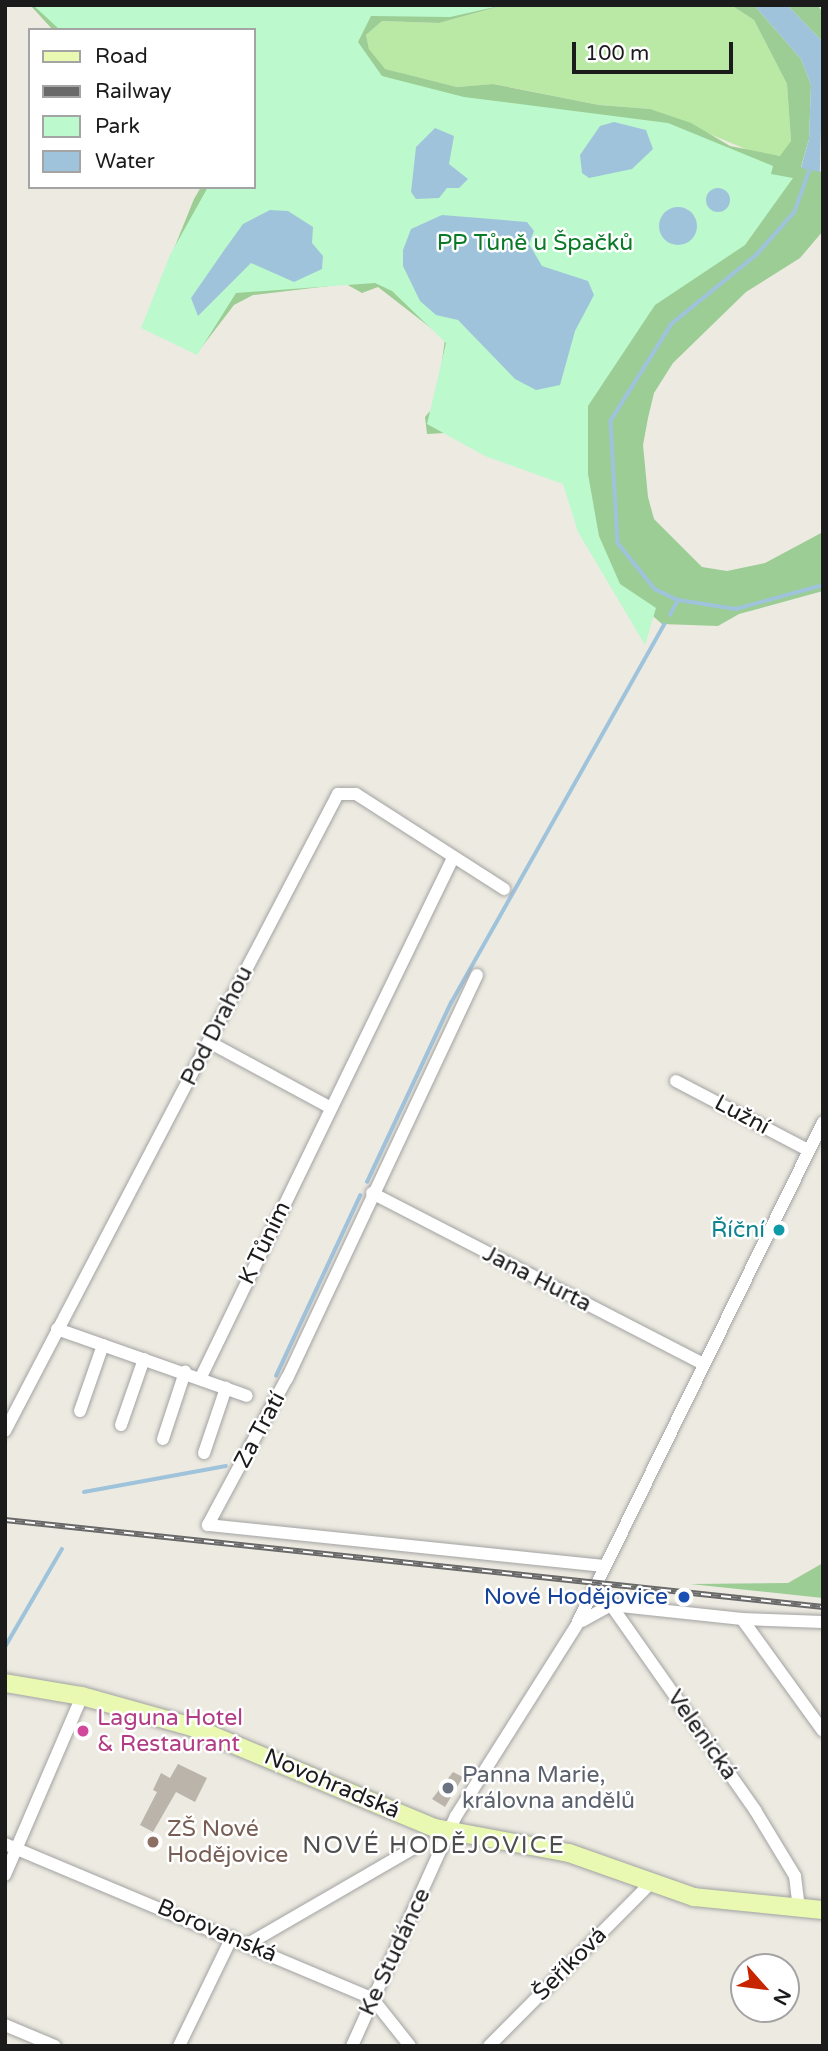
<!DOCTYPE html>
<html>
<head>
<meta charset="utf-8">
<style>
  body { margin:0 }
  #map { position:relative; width:828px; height:2051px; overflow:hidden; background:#edebe1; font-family:"Varela Round",sans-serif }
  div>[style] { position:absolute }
  .grass>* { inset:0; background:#bae9a5 }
  .forest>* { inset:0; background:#9bcd95 }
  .park>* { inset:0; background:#bcf9cc }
  .water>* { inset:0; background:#a0c3dc }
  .round { border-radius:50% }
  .stream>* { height:3.5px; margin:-1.75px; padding:0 1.75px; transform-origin:1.75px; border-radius:1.75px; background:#a0c3dc }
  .building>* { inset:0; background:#bab4aa }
  .roads { filter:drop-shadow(0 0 2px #a2a2a2) drop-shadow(0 0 2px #a2a2a2) }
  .street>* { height:12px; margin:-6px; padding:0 6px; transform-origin:6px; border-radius:6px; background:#fff }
  .secondary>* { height:18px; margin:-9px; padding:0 9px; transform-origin:9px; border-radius:9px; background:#e9f9b2 }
  .rail>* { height:6px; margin-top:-3px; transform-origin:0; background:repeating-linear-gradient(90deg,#fff 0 10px,#696969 0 20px); box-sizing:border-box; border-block:2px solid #696969 }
  .dots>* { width:19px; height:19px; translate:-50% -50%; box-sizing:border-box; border:4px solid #fff; border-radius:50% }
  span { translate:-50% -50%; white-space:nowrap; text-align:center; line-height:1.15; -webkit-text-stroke:5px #fff; paint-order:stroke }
  .park-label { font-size:23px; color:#0a7928 }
  .street-label { font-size:23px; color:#1b1b1b }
  .culture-label { font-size:23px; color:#0d838f }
  .right { translate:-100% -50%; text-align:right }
  .transit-label { font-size:23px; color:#164399 }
  .hotel-label { font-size:23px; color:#b23c85 }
  .left { translate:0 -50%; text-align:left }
  .worship-label { font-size:23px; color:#5b616d }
  .education-label { font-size:23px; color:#785e54 }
  .neighbourhood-label { font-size:24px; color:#4e4e4e; letter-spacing:2px }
  .frame { position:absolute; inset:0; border:7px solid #1b1b1b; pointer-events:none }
  .legend { position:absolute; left:28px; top:28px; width:228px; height:161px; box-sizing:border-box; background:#fff; border:2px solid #a4a4a4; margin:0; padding:9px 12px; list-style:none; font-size:21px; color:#1b1b1b }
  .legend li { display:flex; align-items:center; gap:14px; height:35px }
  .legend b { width:35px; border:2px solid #a4a4a4 }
  .north { position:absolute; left:730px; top:1953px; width:70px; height:70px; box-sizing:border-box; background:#fff; border:2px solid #a4a4a4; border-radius:50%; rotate:118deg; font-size:19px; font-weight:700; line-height:28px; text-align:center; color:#1b1b1b }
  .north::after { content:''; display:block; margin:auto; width:24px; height:32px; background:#c72500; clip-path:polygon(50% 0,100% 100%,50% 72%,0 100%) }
  .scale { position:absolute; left:572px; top:42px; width:161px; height:32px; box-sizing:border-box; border:4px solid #1b1b1b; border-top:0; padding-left:9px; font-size:21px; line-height:24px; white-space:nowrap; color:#1b1b1b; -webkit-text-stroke:5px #fff; paint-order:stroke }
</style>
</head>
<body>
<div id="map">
  <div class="grass">
    <div style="clip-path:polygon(504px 5px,731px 5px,754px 20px,787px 84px,791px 141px,781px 156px,755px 153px,650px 109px,599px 105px,494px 84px,457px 87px,384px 69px,369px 49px,366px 35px,382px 21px,439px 23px)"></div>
  </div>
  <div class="forest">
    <div style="clip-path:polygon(30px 5px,504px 5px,439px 23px,382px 21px,366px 35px,369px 49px,385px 69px,457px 87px,493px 84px,599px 105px,650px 109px,691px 123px,730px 146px,780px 156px,791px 141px,787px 84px,754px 20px,731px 5px,754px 5px,801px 59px,811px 85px,809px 139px,801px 167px,823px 172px,823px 231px,800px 258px,746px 292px,673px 363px,654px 393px,648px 418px,643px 445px,648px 497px,654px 519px,702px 567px,727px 571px,765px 563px,823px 532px,823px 591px,739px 614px,718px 626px,662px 624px,615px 583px,575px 488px,462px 432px,427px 434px,425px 417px,436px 404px,445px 339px,378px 287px,362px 293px,346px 284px,253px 295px,234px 305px,198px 352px,175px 344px,173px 251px,194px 199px,201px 187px,254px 187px,254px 30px,53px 30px)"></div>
    <div style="clip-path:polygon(787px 5px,817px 5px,823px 12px,823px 42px)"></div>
    <div style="clip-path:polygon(823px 1563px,823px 1598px,690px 1584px,788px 1583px)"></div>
  </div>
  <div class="park">
    <div style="clip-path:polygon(33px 5px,504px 5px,450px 17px,371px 16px,358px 42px,382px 76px,464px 97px,668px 123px,773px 166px,771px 174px,793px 178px,745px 245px,655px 305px,588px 406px,588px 474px,599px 536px,620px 584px,656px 608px,645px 645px,578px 532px,563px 484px,485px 456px,427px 424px,446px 343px,392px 291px,375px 283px,236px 293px,197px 355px,141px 328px,170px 255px,208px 187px,254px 187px,254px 30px,60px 30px)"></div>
  </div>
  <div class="water">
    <div style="clip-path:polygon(754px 5px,787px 5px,823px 42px,820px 172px,801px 168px,809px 139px,811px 85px,801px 59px)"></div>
    <div style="clip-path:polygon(614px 122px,646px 130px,653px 149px,632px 169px,589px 178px,582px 173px,580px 155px,600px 126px)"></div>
    <div style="clip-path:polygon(435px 128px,454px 136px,449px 164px,468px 179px,459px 188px,447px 188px,439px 198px,416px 199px,411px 192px,416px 147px)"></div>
    <div class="round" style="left:706px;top:188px;width:24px;height:24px"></div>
    <div class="round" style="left:659px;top:207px;width:38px;height:38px"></div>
    <div style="clip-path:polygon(270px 210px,288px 211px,313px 227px,312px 243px,323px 256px,322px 269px,294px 282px,251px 263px,198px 316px,191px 298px,225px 249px,243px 224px)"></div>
    <div style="clip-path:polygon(442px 215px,527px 222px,534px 231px,529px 244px,542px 266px,588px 281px,594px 295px,575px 331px,560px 385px,536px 390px,515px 379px,458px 320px,436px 315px,420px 301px,403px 266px,403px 250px,411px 229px)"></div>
  </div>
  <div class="stream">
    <div style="left:811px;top:167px;width:48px;rotate:109.6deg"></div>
    <div style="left:795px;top:212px;width:57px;rotate:131.5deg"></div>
    <div style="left:757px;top:255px;width:109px;rotate:140.9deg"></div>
    <div style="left:672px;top:324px;width:115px;rotate:122.2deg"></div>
    <div style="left:611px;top:421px;width:122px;rotate:86.7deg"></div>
    <div style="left:618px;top:543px;width:59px;rotate:51.2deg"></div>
    <div style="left:655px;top:589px;width:25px;rotate:26deg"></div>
    <div style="left:678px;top:600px;width:59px;rotate:8.8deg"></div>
    <div style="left:736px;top:609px;width:90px;rotate:-15.4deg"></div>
    <div style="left:670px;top:615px;width:17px;rotate:-62deg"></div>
    <div style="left:367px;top:1182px;width:198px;rotate:-64.9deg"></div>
    <div style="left:451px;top:1003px;width:434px;rotate:-60.6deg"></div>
    <div style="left:276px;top:1376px;width:199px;rotate:-65deg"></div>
    <div style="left:84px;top:1492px;width:144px;rotate:-10.4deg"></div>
    <div style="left:5px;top:1647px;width:113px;rotate:-59.8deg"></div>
  </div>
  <div class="building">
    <div style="clip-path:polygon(178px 1764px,207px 1778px,195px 1802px,176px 1792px,153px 1832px,140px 1825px,157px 1792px,153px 1790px,161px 1773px,170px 1778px)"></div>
    <div style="clip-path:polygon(453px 1772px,463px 1777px,445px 1807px,432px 1799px)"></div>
  </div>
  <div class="roads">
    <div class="street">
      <div style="left:477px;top:975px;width:446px;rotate:115.2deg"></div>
      <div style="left:287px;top:1378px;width:167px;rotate:118.3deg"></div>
      <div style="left:208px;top:1525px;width:397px;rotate:5.9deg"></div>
      <div style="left:209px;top:1042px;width:136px;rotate:28.4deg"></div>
      <div style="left:676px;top:1081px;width:149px;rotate:27.6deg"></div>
      <div style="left:372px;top:1193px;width:371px;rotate:27.3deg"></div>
      <div style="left:57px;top:1329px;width:201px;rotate:19.4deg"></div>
      <div style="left:200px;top:1379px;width:579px;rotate:-64.1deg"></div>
      <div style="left:80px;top:1411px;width:70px;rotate:-70.8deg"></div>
      <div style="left:121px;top:1425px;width:70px;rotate:-70.8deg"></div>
      <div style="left:5px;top:1431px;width:719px;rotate:-62.4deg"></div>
      <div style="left:338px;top:794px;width:18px"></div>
      <div style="left:356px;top:794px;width:176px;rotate:32.7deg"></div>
      <div style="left:163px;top:1439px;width:71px;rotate:-71.8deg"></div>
      <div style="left:204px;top:1453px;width:69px;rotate:-71.3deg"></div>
      <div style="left:611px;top:1605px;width:251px;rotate:54.9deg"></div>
      <div style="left:755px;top:1810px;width:77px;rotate:58.8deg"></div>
      <div style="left:795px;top:1876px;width:31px;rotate:83deg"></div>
      <div style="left:742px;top:1619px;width:81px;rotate:2.1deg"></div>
      <div style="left:582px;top:1621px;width:33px;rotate:-29deg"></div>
      <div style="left:611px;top:1605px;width:132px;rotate:6.1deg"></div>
      <div style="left:742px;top:1619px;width:138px;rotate:54.1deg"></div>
      <div style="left:5px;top:1844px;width:398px;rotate:22.8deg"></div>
      <div style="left:372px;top:1998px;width:61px;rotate:51.6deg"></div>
      <div style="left:5px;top:1875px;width:195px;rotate:-66.7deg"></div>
      <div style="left:248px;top:1944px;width:201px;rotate:-30.1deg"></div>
      <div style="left:5px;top:2025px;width:54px;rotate:22.8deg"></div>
      <div style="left:179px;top:2046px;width:121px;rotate:-64.1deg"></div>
      <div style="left:352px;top:2046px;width:252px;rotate:-65.7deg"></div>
      <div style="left:456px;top:1816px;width:225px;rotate:-57.7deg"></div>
      <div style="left:576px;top:1626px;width:561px;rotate:-63.89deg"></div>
      <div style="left:489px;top:2046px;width:231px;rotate:-45.2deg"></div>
    </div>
    <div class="secondary">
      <div style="left:5px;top:1683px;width:78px;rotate:9.6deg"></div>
      <div style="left:82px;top:1696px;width:114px;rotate:15.7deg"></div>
      <div style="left:192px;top:1727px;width:263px;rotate:22.6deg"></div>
      <div style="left:435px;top:1828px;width:136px;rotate:10.6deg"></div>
      <div style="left:569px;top:1853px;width:133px;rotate:19.4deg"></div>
      <div style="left:694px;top:1897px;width:130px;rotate:5.8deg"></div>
    </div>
  </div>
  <div class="rail">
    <div style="left:5px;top:1520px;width:823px;rotate:6.07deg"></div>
  </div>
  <div class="dots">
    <div style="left:779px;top:1230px;background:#0f9aa8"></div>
    <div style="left:684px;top:1597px;background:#1a4fb4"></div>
    <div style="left:83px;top:1731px;background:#d1479c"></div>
    <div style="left:448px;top:1788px;background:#6b7280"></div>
    <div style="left:153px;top:1842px;background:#8d6e63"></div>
  </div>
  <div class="park-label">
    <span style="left:535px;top:243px">PP Tůně u Špačků</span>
  </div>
  <div class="street-label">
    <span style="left:217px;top:1026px;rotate:-63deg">Pod Drahou</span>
    <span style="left:742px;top:1115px;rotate:28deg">Lužní</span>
    <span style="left:265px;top:1243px;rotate:-64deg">K Tůním</span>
    <span style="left:537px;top:1279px;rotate:27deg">Jana Hurta</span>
    <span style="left:260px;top:1430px;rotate:-62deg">Za Tratí</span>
    <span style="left:702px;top:1735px;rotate:55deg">Velenická</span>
    <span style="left:332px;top:1784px;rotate:23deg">Novohradská</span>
    <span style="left:217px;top:1931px;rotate:23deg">Borovanská</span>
    <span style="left:395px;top:1952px;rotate:-65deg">Ke Studánce</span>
    <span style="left:570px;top:1964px;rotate:-45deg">Šeříková</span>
  </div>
  <div class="culture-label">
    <span class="right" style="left:765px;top:1230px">Říční</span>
  </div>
  <div class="transit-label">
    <span class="right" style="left:668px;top:1597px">Nové Hodějovice</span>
  </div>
  <div class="hotel-label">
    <span class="left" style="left:97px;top:1731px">Laguna Hotel<br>&amp; Restaurant</span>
  </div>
  <div class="worship-label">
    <span class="left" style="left:462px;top:1788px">Panna Marie,<br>královna andělů</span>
  </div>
  <div class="education-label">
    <span class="left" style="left:167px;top:1842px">ZŠ Nové<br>Hodějovice</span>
  </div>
  <div class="neighbourhood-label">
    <span style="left:434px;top:1846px">NOVÉ HODĚJOVICE</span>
  </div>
  <div class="frame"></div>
  <ul class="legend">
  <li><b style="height:9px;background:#e9f9b2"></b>Road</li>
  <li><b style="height:9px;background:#696969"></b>Railway</li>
  <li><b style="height:19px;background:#bcf9cc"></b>Park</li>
  <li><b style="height:19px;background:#a0c3dc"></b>Water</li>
  </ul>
  <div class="north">N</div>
  <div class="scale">100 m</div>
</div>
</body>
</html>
